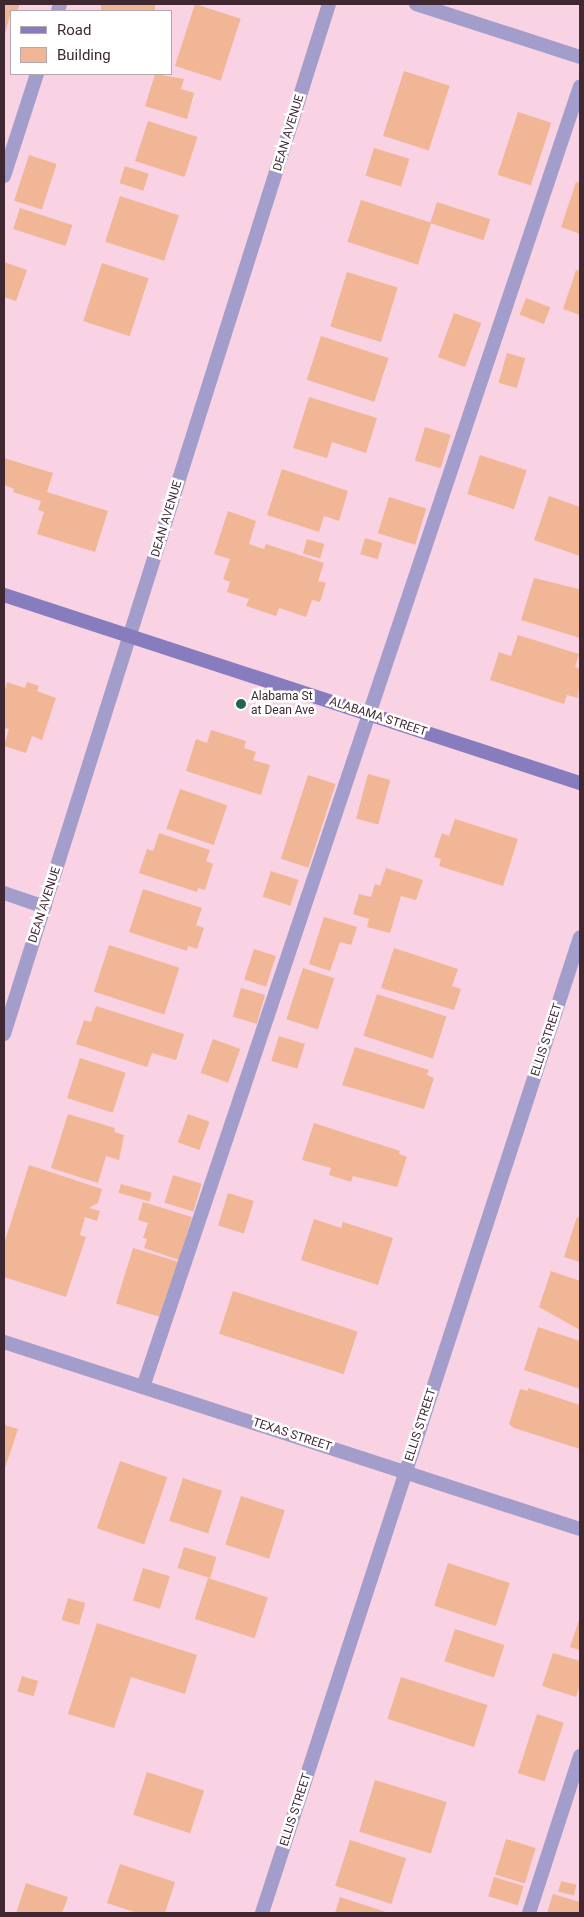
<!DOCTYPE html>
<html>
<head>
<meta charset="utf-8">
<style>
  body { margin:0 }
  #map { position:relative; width:584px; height:1917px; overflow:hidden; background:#f9d2e3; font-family:Roboto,sans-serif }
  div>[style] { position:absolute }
  .building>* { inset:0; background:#f1b695; transform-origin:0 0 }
  .service>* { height:14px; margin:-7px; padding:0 7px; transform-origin:7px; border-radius:7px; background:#a29dca }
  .minor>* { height:14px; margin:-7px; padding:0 7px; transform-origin:7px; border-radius:7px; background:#a29dca }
  .secondary>* { height:14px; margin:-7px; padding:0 7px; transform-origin:7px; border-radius:7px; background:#867cbe }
  .dots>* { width:14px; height:14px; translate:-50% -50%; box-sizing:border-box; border:2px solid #fff; border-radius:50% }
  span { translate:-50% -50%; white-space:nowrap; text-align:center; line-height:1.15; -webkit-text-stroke:5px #fff; paint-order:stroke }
  .street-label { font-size:12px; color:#402833 }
  .poi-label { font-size:12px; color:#402833 }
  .left { translate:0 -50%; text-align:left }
  .frame { position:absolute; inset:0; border:5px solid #402833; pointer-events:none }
  .legend { position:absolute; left:10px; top:10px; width:162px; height:65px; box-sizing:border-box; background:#fff; border:1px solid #b3a9ad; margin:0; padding:6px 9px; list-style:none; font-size:15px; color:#402833 }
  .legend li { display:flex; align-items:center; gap:10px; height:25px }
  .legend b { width:25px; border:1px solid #b3a9ad }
</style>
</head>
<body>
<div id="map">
  <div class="building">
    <div style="clip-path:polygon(4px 4px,20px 4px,17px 11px,11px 11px,4px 38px)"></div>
    <div style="left:101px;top:4px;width:54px;height:7px"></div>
    <div style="left:195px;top:4px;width:48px;height:65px;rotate:18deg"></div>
    <div style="left:404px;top:71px;width:48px;height:68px;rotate:18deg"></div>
    <div style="clip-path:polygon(155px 74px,184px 79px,181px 89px,194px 93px,187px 119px,145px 106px)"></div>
    <div style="left:518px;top:112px;width:35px;height:66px;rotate:18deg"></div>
    <div style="left:148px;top:121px;width:52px;height:42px;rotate:18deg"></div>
    <div style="left:374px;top:148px;width:37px;height:29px;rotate:17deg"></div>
    <div style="left:29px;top:155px;width:29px;height:48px;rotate:18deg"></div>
    <div style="left:125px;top:166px;width:25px;height:18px;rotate:18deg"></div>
    <div style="clip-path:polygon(576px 182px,580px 183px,580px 234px,561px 227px)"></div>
    <div style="left:120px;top:196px;width:62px;height:48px;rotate:18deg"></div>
    <div style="left:361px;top:200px;width:74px;height:44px;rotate:18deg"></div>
    <div style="left:437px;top:202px;width:56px;height:22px;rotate:18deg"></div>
    <div style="left:20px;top:208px;width:55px;height:22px;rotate:18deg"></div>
    <div style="clip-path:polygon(4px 262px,27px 270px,16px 301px,4px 297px)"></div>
    <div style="left:102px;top:263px;width:49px;height:61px;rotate:18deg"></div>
    <div style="clip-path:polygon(576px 270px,580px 271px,580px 315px,563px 309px)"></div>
    <div style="left:347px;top:272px;width:53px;height:57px;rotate:17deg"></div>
    <div style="left:526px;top:298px;width:26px;height:18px;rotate:21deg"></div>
    <div style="left:454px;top:313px;width:29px;height:47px;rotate:20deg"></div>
    <div style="left:321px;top:336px;width:71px;height:46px;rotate:18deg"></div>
    <div style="left:507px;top:353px;width:19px;height:31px;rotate:16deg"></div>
    <div style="clip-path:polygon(309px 397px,377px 418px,366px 453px,332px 442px,327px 458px,293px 448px)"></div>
    <div style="left:425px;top:427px;width:27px;height:35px;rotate:17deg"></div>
    <div style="left:480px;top:455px;width:49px;height:41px;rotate:18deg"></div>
    <div style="clip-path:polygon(4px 458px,53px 473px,47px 492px,108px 511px,95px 552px,37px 534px,44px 512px,38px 510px,41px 501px,13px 492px,14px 489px,4px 485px)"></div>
    <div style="clip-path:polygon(282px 469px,348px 491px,339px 521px,324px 516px,319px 532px,267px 515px)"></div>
    <div style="clip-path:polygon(549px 496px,580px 507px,580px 556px,534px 540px)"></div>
    <div style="left:389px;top:497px;width:39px;height:38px;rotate:17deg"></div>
    <div style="clip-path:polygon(228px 511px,256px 521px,249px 544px,264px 549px,266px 544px,324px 563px,318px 581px,326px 583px,320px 602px,312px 600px,306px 617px,279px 608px,276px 616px,246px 606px,249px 599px,227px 592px,230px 582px,223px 579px,230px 559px,214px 554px)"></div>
    <div style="left:365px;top:538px;width:18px;height:17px;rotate:16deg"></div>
    <div style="left:307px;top:539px;width:18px;height:15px;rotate:16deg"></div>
    <div style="clip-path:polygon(534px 578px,579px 589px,580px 638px,521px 620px)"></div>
    <div style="clip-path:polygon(518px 635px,579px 654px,575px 667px,580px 669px,578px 698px,567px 695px,564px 704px,490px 680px,499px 652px,511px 656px)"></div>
    <div style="clip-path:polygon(7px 682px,25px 688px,27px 682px,39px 686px,37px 691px,56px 698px,42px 740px,32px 736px,26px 753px,4px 746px,9px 729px,4px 728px,4px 694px)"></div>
    <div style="clip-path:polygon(211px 730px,246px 741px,244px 748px,256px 752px,253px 760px,270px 765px,261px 795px,186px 771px,196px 739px,207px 743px)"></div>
    <div style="left:368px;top:774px;width:23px;height:46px;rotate:15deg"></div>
    <div style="left:308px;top:775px;width:29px;height:88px;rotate:18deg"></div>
    <div style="left:180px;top:789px;width:50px;height:42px;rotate:19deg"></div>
    <div style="clip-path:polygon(455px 819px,518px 839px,503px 886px,439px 866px,441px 859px,434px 857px,442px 833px,449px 836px)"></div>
    <div style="clip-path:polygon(159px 833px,210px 850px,206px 861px,213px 864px,205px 890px,198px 888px,197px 892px,139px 873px,147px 849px,153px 851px)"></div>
    <div style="clip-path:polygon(386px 868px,423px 880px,416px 900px,401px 896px,390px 933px,367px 927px,369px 919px,353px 914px,359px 894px,371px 897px,375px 884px,380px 886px)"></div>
    <div style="left:271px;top:871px;width:29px;height:27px;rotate:18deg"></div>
    <div style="clip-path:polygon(143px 889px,202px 908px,196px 925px,204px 928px,197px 949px,188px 946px,187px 951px,129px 932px)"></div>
    <div style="clip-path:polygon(324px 917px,357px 927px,351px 945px,340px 942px,330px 971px,309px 964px)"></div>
    <div style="left:109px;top:945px;width:74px;height:49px;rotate:18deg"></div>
    <div style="clip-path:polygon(394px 948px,458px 969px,452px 986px,461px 989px,454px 1010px,381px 988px)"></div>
    <div style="left:254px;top:949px;width:23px;height:32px;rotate:18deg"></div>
    <div style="left:303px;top:968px;width:33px;height:54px;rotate:18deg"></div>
    <div style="left:241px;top:988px;width:25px;height:30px;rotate:16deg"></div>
    <div style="left:377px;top:994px;width:73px;height:44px;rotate:18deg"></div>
    <div style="clip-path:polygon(96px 1006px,184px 1034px,176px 1060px,152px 1053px,147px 1067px,76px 1044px,84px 1020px,91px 1022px)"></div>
    <div style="left:279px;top:1036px;width:27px;height:26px;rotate:17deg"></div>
    <div style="left:213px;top:1039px;width:29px;height:36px;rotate:20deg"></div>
    <div style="clip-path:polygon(355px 1047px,429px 1070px,427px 1075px,434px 1078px,424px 1109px,342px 1085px)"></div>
    <div style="left:80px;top:1058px;width:48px;height:42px;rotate:18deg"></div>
    <div style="clip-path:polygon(68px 1114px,115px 1128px,114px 1132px,124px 1135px,119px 1160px,106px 1156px,98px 1183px,51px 1168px)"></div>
    <div style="left:188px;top:1114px;width:23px;height:30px;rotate:20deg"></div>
    <div style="clip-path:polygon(314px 1123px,400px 1151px,399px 1154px,407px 1157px,397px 1187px,353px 1176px,351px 1182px,329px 1175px,331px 1168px,302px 1160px)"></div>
    <div style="clip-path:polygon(29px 1165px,102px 1189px,98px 1203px,89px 1208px,100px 1211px,97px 1221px,85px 1217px,80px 1235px,86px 1237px,66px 1297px,4px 1277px,4px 1244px)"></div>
    <div style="left:173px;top:1175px;width:30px;height:29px;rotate:17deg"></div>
    <div style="left:121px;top:1184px;width:32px;height:9px;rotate:16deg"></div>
    <div style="left:228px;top:1193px;width:27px;height:34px;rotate:17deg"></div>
    <div style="clip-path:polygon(143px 1202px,192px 1217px,179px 1260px,144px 1248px,147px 1239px,143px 1238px,148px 1223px,138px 1220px)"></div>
    <div style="clip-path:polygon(577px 1217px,580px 1218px,580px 1262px,564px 1257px)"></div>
    <div style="clip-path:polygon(314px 1219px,341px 1228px,343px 1222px,393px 1238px,378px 1285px,301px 1260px)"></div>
    <div style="left:133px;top:1248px;width:47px;height:58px;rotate:17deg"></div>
    <div style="clip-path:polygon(551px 1271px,580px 1281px,580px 1330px,539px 1307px)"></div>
    <div style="left:233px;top:1291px;width:131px;height:45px;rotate:18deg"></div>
    <div style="clip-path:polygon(538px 1327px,580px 1341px,580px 1389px,524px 1370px)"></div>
    <div style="clip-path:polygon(528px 1388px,580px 1405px,580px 1449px,514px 1428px,509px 1424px,520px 1389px,528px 1391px)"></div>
    <div style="clip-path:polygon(4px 1425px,18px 1429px,4px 1471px)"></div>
    <div style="left:120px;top:1461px;width:50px;height:71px;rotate:19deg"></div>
    <div style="left:183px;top:1478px;width:41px;height:45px;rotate:18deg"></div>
    <div style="left:241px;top:1496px;width:46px;height:51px;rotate:18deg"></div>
    <div style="left:184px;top:1547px;width:34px;height:22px;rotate:17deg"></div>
    <div style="left:448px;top:1563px;width:65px;height:45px;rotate:18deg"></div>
    <div style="left:143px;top:1568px;width:28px;height:34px;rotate:17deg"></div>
    <div style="left:208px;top:1578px;width:63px;height:43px;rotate:18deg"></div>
    <div style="left:68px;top:1598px;width:18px;height:23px;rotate:16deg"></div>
    <div style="clip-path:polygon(580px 1617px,580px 1650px,570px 1647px)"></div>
    <div style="clip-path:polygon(97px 1623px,197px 1655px,185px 1694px,131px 1677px,114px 1728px,68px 1714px)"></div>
    <div style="left:455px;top:1629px;width:52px;height:34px;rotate:18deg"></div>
    <div style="clip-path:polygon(553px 1653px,580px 1661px,580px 1685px,576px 1697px,542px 1686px)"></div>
    <div style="left:22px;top:1676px;width:17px;height:16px;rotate:17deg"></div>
    <div style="left:401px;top:1677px;width:91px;height:44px;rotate:18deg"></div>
    <div style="left:537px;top:1714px;width:28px;height:62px;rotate:18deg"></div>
    <div style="left:147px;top:1772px;width:60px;height:45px;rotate:18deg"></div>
    <div style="left:375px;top:1780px;width:75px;height:54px;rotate:17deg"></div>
    <div style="left:506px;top:1839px;width:31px;height:37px;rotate:17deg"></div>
    <div style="left:350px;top:1840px;width:59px;height:48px;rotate:18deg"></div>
    <div style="clip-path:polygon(120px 1864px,175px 1882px,165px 1913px,137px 1913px,107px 1903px)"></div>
    <div style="left:494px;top:1877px;width:31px;height:20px;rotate:17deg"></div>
    <div style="left:561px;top:1881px;width:16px;height:11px;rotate:14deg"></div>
    <div style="clip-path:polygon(26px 1883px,68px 1897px,62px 1913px,16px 1913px)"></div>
    <div style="clip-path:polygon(553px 1894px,580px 1902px,580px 1913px,547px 1913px)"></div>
    <div style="clip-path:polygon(340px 1897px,389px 1913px,335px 1913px)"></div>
  </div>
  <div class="service">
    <div style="left:58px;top:11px;width:7px;rotate:-74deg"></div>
    <div style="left:4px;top:176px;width:107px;rotate:-72.1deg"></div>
    <div style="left:4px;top:893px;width:43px;rotate:18.9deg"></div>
    <div style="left:143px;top:1387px;width:1372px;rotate:-71.43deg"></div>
    <div style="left:529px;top:1913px;width:165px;rotate:-72deg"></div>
  </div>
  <div class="minor">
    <div style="left:416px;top:4px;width:172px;rotate:17.9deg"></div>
    <div style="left:4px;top:1034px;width:1080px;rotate:-72.49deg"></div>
    <div style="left:4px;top:1342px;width:606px;rotate:17.99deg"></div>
    <div style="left:262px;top:1913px;width:1026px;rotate:-71.95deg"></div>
  </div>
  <div class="secondary">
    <div style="left:4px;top:595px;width:606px;rotate:18.08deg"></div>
  </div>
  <div class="dots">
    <div style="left:241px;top:704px;background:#256451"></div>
  </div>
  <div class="street-label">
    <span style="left:289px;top:133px;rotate:-73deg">DEAN AVENUE</span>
    <span style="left:167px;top:519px;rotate:-73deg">DEAN AVENUE</span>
    <span style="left:378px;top:717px;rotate:18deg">ALABAMA STREET</span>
    <span style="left:45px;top:905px;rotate:-72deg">DEAN AVENUE</span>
    <span style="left:547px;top:1040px;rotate:-72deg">ELLIS STREET</span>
    <span style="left:421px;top:1425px;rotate:-72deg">ELLIS STREET</span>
    <span style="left:292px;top:1435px;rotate:18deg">TEXAS STREET</span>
    <span style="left:296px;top:1810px;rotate:-72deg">ELLIS STREET</span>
  </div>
  <div class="poi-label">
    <span class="left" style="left:251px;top:704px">Alabama St<br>at Dean Ave</span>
  </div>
  <div class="frame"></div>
  <ul class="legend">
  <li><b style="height:6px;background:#867cbe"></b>Road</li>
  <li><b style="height:14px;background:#f1b695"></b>Building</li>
  </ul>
</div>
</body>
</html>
